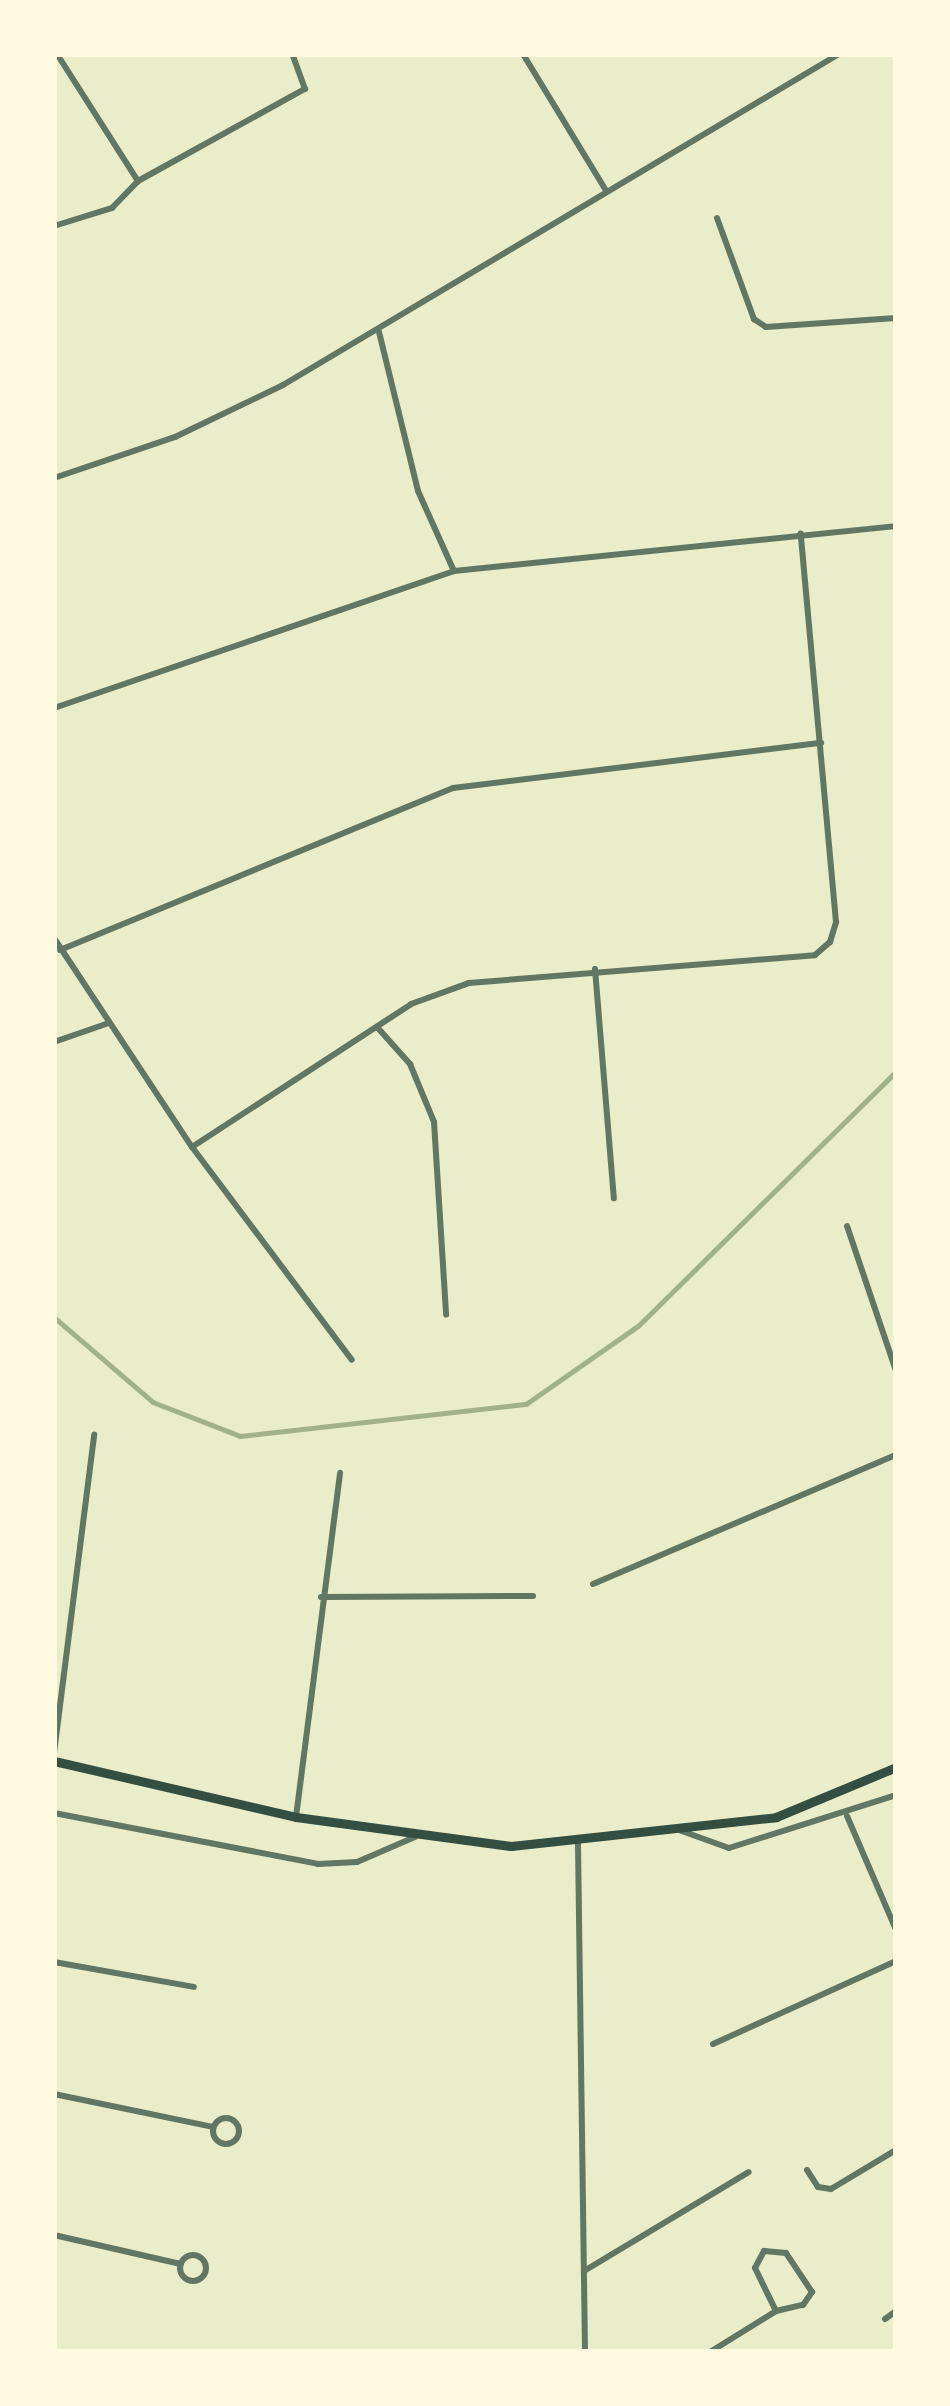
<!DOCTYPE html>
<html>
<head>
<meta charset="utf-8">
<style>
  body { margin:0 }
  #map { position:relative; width:950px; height:2406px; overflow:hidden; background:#e9edc9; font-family:Jost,sans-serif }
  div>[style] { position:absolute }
  .stream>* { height:4.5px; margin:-2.25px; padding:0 2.25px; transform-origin:2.25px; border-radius:2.25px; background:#a3b18a }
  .minor>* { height:6px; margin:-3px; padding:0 3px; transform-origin:3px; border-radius:3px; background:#617663 }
  .minor>.ring { margin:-3px; padding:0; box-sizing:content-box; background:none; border:6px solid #617663; border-radius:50% }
  .secondary>* { height:9px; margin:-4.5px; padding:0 4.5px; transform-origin:4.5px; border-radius:4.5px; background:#344e41 }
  span { translate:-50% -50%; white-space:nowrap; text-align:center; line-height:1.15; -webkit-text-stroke:12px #fefae0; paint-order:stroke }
  .frame { position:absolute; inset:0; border:57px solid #fefae0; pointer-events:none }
</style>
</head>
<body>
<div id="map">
  <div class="stream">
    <div style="left:54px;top:1317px;width:130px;rotate:40.6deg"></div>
    <div style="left:153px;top:1402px;width:93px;rotate:21.3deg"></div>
    <div style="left:240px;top:1436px;width:288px;rotate:-6.4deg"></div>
    <div style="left:526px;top:1404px;width:136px;rotate:-34.9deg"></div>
    <div style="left:638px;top:1326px;width:362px;rotate:-44.6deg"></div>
  </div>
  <div class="minor">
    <div style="left:57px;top:54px;width:151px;rotate:57.5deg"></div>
    <div style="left:523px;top:54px;width:158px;rotate:58.7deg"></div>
    <div style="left:717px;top:218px;width:108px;rotate:69.9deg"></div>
    <div style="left:754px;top:319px;width:14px;rotate:34deg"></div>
    <div style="left:766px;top:327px;width:130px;rotate:-4deg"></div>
    <div style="left:54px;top:226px;width:61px;rotate:-17.2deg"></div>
    <div style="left:112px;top:208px;width:37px;rotate:-46deg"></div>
    <div style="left:138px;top:181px;width:191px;rotate:-28.9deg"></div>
    <div style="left:305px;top:89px;width:37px;rotate:-110deg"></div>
    <div style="left:379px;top:332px;width:164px;rotate:76.2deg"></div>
    <div style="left:418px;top:491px;width:88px;rotate:65.8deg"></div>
    <div style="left:54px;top:478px;width:128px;rotate:-18.7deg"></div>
    <div style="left:175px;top:437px;width:120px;rotate:-25.7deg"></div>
    <div style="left:283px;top:385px;width:647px;rotate:-30.77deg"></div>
    <div style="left:54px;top:708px;width:423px;rotate:-18.9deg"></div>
    <div style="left:454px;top:571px;width:444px;rotate:-5.8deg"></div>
    <div style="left:54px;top:938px;width:250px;rotate:56.6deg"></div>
    <div style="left:192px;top:1147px;width:266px;rotate:53.1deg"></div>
    <div style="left:60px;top:950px;width:425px;rotate:-22.4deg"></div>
    <div style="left:453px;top:788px;width:371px;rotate:-7deg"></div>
    <div style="left:595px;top:969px;width:230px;rotate:85.3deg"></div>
    <div style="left:377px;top:1027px;width:50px;rotate:48.3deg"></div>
    <div style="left:410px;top:1064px;width:63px;rotate:67.5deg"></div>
    <div style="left:434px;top:1122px;width:193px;rotate:86.4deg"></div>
    <div style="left:54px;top:1042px;width:58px;rotate:-19.1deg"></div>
    <div style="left:192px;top:1147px;width:262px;rotate:-33.1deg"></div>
    <div style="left:411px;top:1004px;width:62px;rotate:-19.9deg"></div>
    <div style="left:469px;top:983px;width:347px;rotate:-4.6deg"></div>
    <div style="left:815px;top:955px;width:20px;rotate:-41deg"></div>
    <div style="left:830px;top:942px;width:21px;rotate:-73deg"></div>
    <div style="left:836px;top:922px;width:390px;rotate:-95.2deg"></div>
    <div style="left:847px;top:1226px;width:153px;rotate:71.3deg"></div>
    <div style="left:593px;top:1584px;width:329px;rotate:-23.1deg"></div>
    <div style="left:321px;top:1597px;width:212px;rotate:-0.3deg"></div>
    <div style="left:54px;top:1753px;width:321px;rotate:-82.8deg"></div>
    <div style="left:54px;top:1813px;width:269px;rotate:10.9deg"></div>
    <div style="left:318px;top:1864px;width:39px;rotate:-3deg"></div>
    <div style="left:357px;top:1862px;width:63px;rotate:-23.3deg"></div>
    <div style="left:847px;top:1816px;width:124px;rotate:66.7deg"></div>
    <div style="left:296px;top:1817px;width:347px;rotate:-82.7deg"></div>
    <div style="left:679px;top:1830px;width:53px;rotate:19.8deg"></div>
    <div style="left:729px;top:1848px;width:175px;rotate:-17.6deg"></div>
    <div style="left:578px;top:1844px;width:508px;rotate:89.21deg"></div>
    <div style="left:54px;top:1962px;width:142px;rotate:10.1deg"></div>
    <div style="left:713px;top:2044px;width:201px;rotate:-24.4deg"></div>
    <div style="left:54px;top:2094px;width:162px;rotate:11.7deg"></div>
    <div class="ring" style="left:213px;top:2118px;width:20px;height:20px"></div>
    <div style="left:807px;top:2170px;width:20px;rotate:57deg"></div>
    <div style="left:818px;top:2187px;width:13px;rotate:9deg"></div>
    <div style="left:831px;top:2189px;width:76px;rotate:-31deg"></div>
    <div style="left:54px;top:2235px;width:130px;rotate:12.9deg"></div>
    <div class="ring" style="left:180px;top:2255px;width:20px;height:20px"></div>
    <div style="left:584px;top:2271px;width:192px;rotate:-31deg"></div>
    <div style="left:885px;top:2319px;width:14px;rotate:-36deg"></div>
    <div style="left:710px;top:2352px;width:78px;rotate:-31.8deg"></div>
    <div style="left:776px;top:2311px;width:28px;rotate:-13deg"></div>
    <div style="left:803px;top:2305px;width:16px;rotate:-55deg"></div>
    <div style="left:812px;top:2292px;width:47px;rotate:-123.7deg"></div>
    <div style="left:786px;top:2253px;width:22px;rotate:-175deg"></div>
    <div style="left:764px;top:2251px;width:19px;rotate:118deg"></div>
    <div style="left:755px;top:2268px;width:48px;rotate:64deg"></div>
  </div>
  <div class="secondary">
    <div style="left:54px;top:1761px;width:248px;rotate:13deg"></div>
    <div style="left:296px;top:1817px;width:217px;rotate:7.7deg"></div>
    <div style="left:511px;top:1846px;width:267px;rotate:-6.2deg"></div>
    <div style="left:776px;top:1817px;width:130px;rotate:-22.6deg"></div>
  </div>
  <div class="frame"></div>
</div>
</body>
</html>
